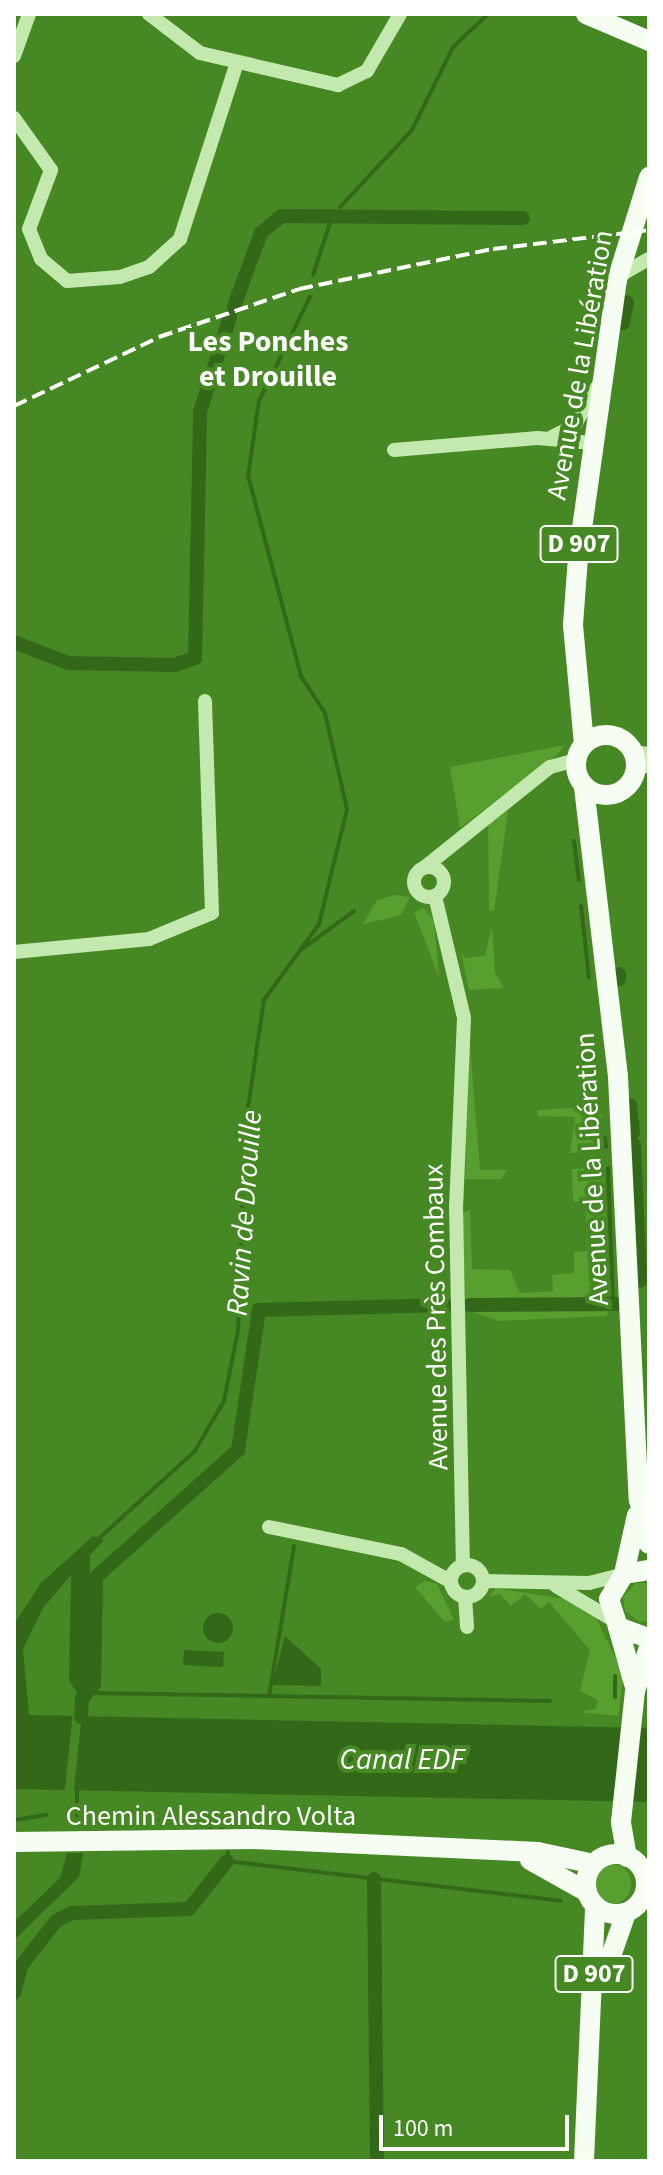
<!DOCTYPE html>
<html>
<head>
<meta charset="utf-8">
<style>
  body { margin:0 }
  #map { position:relative; width:663px; height:2175px; overflow:hidden; background:#468824; font-family:"Source Sans 3",sans-serif }
  div>[style] { position:absolute }
  .green>* { inset:0; background:#579f2e; transform-origin:0 0 }
  .round { border-radius:50% }
  .water>* { inset:0; background:#346819; transform-origin:0 0 }
  .pier>* { inset:0; background:#468824; transform-origin:0 0 }
  .stream>* { height:4px; margin:-2px; padding:0 2px; transform-origin:2px; border-radius:2px; background:#346819 }
  .canal>* { height:14px; margin:-7px; padding:0 7px; transform-origin:7px; border-radius:7px; background:#346819 }
  .minor>* { height:14px; margin:-7px; padding:0 7px; transform-origin:7px; border-radius:7px; background:#c4e9af }
  .minor>.ring { margin:-7px; padding:0; box-sizing:content-box; background:none; border:14px solid #c4e9af; border-radius:50% }
  .major>* { height:20px; margin:-10px; padding:0 10px; transform-origin:10px; border-radius:10px; background:#f6fef3 }
  .major>.ring { margin:-10px; padding:0; box-sizing:content-box; background:none; border:20px solid #f6fef3; border-radius:50% }
  .rail>* { height:4px; margin-top:-2px; transform-origin:0; background:repeating-linear-gradient(90deg,#fff 0 14px,transparent 0 20px) }
  span { translate:-50% -50%; white-space:nowrap; text-align:center; line-height:1.15; -webkit-text-stroke:8px #468824; paint-order:stroke }
  .shield-label span { padding:2px 6px; background:#468824; border:2px solid; border-radius:6px; -webkit-text-stroke-width:0 }
  .shield-label { font-size:26px; color:#fff; font-weight:700 }
  .street-label { font-size:28px; color:#fff }
  .neighbourhood-label { font-size:30px; color:#fff; font-weight:700 }
  .water-label { font-size:30px; color:#fff; font-style:italic }
  .frame { position:absolute; inset:0; border:16px solid #fff; pointer-events:none }
  .scale { position:absolute; left:379px; top:2115px; width:190px; height:36px; box-sizing:border-box; border:4px solid #fff; border-top:0; padding-left:10px; font-size:24px; line-height:28px; white-space:nowrap; color:#fff; -webkit-text-stroke:6px #468824; paint-order:stroke }
</style>
</head>
<body>
<div id="map">
  <div class="green">
    <div style="clip-path:polygon(565px 745px,558px 754px,460px 828px,450px 767px)"></div>
    <div style="clip-path:polygon(509px 805px,494px 911px,489px 911px,488px 820px)"></div>
    <div style="clip-path:polygon(395px 895px,410px 897px,401px 915px,363px 924px,377px 900px)"></div>
    <div style="clip-path:polygon(423px 908px,434px 920px,439px 978px,414px 912px)"></div>
    <div style="clip-path:polygon(492px 925px,495px 973px,504px 988px,469px 990px,460px 947px,464px 958px,485px 956px)"></div>
    <div style="clip-path:polygon(469px 1034px,480px 1170px,507px 1170px,501px 1179px,465px 1179px)"></div>
    <div style="clip-path:polygon(601px 1106px,602px 1147px,593px 1152px,570px 1153px,575px 1117px,538px 1116px,537px 1110px)"></div>
    <div style="clip-path:polygon(604px 1167px,608px 1298px,537px 1304px,609px 1306px,607px 1316px,499px 1321px,466px 1310px,462px 1213px,470px 1210px,472px 1269px,510px 1270px,520px 1293px,553px 1291px,552px 1275px,574px 1273px,574px 1252px,587px 1251px,585px 1202px,573px 1202px,572px 1169px)"></div>
    <div style="left:448px;top:1301px;width:10px;height:115px;rotate:90deg"></div>
    <div style="clip-path:polygon(425px 1581px,437px 1584px,454px 1620px,445px 1622px,415px 1587px)"></div>
    <div style="clip-path:polygon(649px 1583px,649px 1621px,640px 1622px,625px 1611px,623px 1597px,636px 1583px)"></div>
    <div style="clip-path:polygon(496px 1588px,566px 1599px,592px 1610px,624px 1675px,618px 1716px,579px 1712px,595px 1709px,598px 1700px,580px 1691px,590px 1650px,549px 1602px,541px 1609px,525px 1594px,511px 1606px,500px 1594px,489px 1597px)"></div>
    <div class="round" style="left:591px;top:1864px;width:40px;height:40px"></div>
  </div>
  <div class="water">
    <div style="clip-path:polygon(93px 1536px,104px 1540px,90px 1555px,89px 1682px,76px 1692px,69px 1680px,71px 1575px,43px 1608px,23px 1649px,29px 1715px,649px 1728px,649px 1802px,14px 1789px,14px 1624px,41px 1583px)"></div>
    <div class="round" style="left:203px;top:1613px;width:30px;height:30px"></div>
    <div style="clip-path:polygon(285px 1636px,321px 1669px,321px 1686px,272px 1685px)"></div>
    <div style="left:184px;top:1650px;width:40px;height:15px;rotate:3deg"></div>
    <div style="clip-path:polygon(67px 1853px,83px 1853px,79px 1877px,14px 1940px,14px 1922px,60px 1878px)"></div>
  </div>
  <div class="pier">
    <div style="left:73px;top:1712px;width:9px;height:82px;rotate:6deg"></div>
  </div>
  <div class="stream">
    <div style="left:340px;top:207px;width:105px;rotate:-46.9deg"></div>
    <div style="left:412px;top:130px;width:93px;rotate:-63.7deg"></div>
    <div style="left:453px;top:47px;width:48px;rotate:-43.3deg"></div>
    <div style="left:313px;top:275px;width:58px;rotate:-71.9deg"></div>
    <div style="left:574px;top:841px;width:39px;rotate:83deg"></div>
    <div style="left:581px;top:906px;width:72px;rotate:83.7deg"></div>
    <div style="left:301px;top:950px;width:66px;rotate:-36.3deg"></div>
    <div style="left:605px;top:1138px;width:9px;rotate:84deg"></div>
    <div style="left:608px;top:1168px;width:137px;rotate:87.9deg"></div>
    <div style="left:95px;top:1542px;width:135px;rotate:-42.3deg"></div>
    <div style="left:195px;top:1451px;width:58px;rotate:-59.9deg"></div>
    <div style="left:224px;top:1401px;width:71px;rotate:-78.7deg"></div>
    <div style="left:238px;top:1331px;width:203px;rotate:-88deg"></div>
    <div style="left:245px;top:1128px;width:129px;rotate:-81.6deg"></div>
    <div style="left:264px;top:1000px;width:94px;rotate:-54.1deg"></div>
    <div style="left:319px;top:924px;width:118px;rotate:-76.3deg"></div>
    <div style="left:347px;top:809px;width:98px;rotate:-102.9deg"></div>
    <div style="left:325px;top:713px;width:44px;rotate:-123deg"></div>
    <div style="left:301px;top:676px;width:207px;rotate:-104.8deg"></div>
    <div style="left:248px;top:476px;width:76px;rotate:-81.7deg"></div>
    <div style="left:259px;top:401px;width:116px;rotate:-63.9deg"></div>
    <div style="left:615px;top:1676px;width:21px;rotate:90deg"></div>
    <div style="left:93px;top:1693px;width:457px;rotate:1deg"></div>
    <div style="left:269px;top:1696px;width:152px;rotate:-80.5deg"></div>
    <div style="left:79px;top:1720px;width:32px;rotate:-90deg"></div>
    <div style="left:85px;top:1814px;width:147px;rotate:5.9deg"></div>
    <div style="left:77px;top:1816px;width:28px;rotate:-90deg"></div>
    <div style="left:14px;top:1820px;width:33px;rotate:-9deg"></div>
    <div style="left:228px;top:1852px;width:9px;rotate:96deg"></div>
    <div style="left:227px;top:1861px;width:336px;rotate:6.8deg"></div>
  </div>
  <div class="canal">
    <div style="left:234px;top:306px;width:78px;rotate:-69.7deg"></div>
    <div style="left:261px;top:233px;width:26px;rotate:-40deg"></div>
    <div style="left:281px;top:216px;width:242px;rotate:0.5deg"></div>
    <div style="left:623px;top:323px;width:21px;rotate:-79deg"></div>
    <div style="left:14px;top:642px;width:58px;rotate:21.3deg"></div>
    <div style="left:68px;top:663px;width:106px;rotate:1.1deg"></div>
    <div style="left:174px;top:665px;width:22px;rotate:-18deg"></div>
    <div style="left:195px;top:658px;width:246px;rotate:-88.8deg"></div>
    <div style="left:200px;top:412px;width:100px;rotate:-72.5deg"></div>
    <div style="left:619px;top:974px;width:5px;rotate:90deg"></div>
    <div style="left:630px;top:1105px;width:28px;rotate:84deg"></div>
    <div style="left:634px;top:1145px;width:136px;rotate:87.5deg"></div>
    <div style="left:470px;top:1305px;width:147px;rotate:-0.4deg"></div>
    <div style="left:81px;top:1717px;width:18px;rotate:-87deg"></div>
    <div style="left:82px;top:1699px;width:19px;rotate:-51deg"></div>
    <div style="left:94px;top:1684px;width:107px;rotate:-88.9deg"></div>
    <div style="left:96px;top:1577px;width:191px;rotate:-41.8deg"></div>
    <div style="left:238px;top:1450px;width:142px;rotate:-81.5deg"></div>
    <div style="left:259px;top:1310px;width:187px;rotate:-1.5deg"></div>
    <div style="left:374px;top:1879px;width:282px;rotate:89.4deg"></div>
    <div style="left:14px;top:1993px;width:28px;rotate:-75deg"></div>
    <div style="left:21px;top:1966px;width:57px;rotate:-52.1deg"></div>
    <div style="left:56px;top:1921px;width:18px;rotate:-27deg"></div>
    <div style="left:72px;top:1913px;width:117px;rotate:-2deg"></div>
    <div style="left:189px;top:1909px;width:61px;rotate:-51.6deg"></div>
  </div>
  <div class="minor">
    <div style="left:149px;top:14px;width:64px;rotate:37.4deg"></div>
    <div style="left:200px;top:53px;width:142px;rotate:13.1deg"></div>
    <div style="left:338px;top:85px;width:32px;rotate:-26deg"></div>
    <div style="left:367px;top:71px;width:66px;rotate:-59.9deg"></div>
    <div style="left:14px;top:56px;width:45px;rotate:-70.3deg"></div>
    <div style="left:14px;top:118px;width:64px;rotate:54.6deg"></div>
    <div style="left:51px;top:170px;width:63px;rotate:110.4deg"></div>
    <div style="left:29px;top:229px;width:32px;rotate:68deg"></div>
    <div style="left:41px;top:259px;width:34px;rotate:40deg"></div>
    <div style="left:67px;top:281px;width:53px;rotate:-4.3deg"></div>
    <div style="left:120px;top:277px;width:31px;rotate:-19deg"></div>
    <div style="left:149px;top:267px;width:42px;rotate:-42.1deg"></div>
    <div style="left:180px;top:239px;width:186px;rotate:-72.1deg"></div>
    <div style="left:619px;top:276px;width:34px;rotate:-30deg"></div>
    <div style="left:552px;top:437px;width:25px;rotate:-27deg"></div>
    <div style="left:574px;top:426px;width:49px;rotate:-59.2deg"></div>
    <div style="left:394px;top:450px;width:144px;rotate:-4.8deg"></div>
    <div style="left:538px;top:438px;width:54px;rotate:5.3deg"></div>
    <div style="left:633px;top:752px;width:16px;rotate:7deg"></div>
    <div style="left:636px;top:769px;width:14px;rotate:-17deg"></div>
    <div class="ring" style="left:414px;top:867px;width:16px;height:16px"></div>
    <div style="left:425px;top:867px;width:160px;rotate:-38.7deg"></div>
    <div style="left:550px;top:767px;width:27px;rotate:-15deg"></div>
    <div style="left:435px;top:896px;width:125px;rotate:76.6deg"></div>
    <div style="left:464px;top:1018px;width:187px;rotate:92.4deg"></div>
    <div style="left:456px;top:1205px;width:360px;rotate:88.9deg"></div>
    <div style="left:14px;top:952px;width:136px;rotate:-5.5deg"></div>
    <div style="left:149px;top:939px;width:68px;rotate:-22.4deg"></div>
    <div style="left:212px;top:913px;width:212px;rotate:-91.9deg"></div>
    <div style="left:269px;top:1527px;width:135px;rotate:11.6deg"></div>
    <div style="left:401px;top:1554px;width:56px;rotate:28.9deg"></div>
    <div class="ring" style="left:451px;top:1565px;width:18px;height:18px"></div>
    <div style="left:483px;top:1581px;width:106px;rotate:1.1deg"></div>
    <div style="left:589px;top:1583px;width:36px;rotate:-14deg"></div>
    <div style="left:556px;top:1586px;width:66px;rotate:30.8deg"></div>
    <div style="left:465px;top:1597px;width:30px;rotate:86deg"></div>
  </div>
  <div class="major">
    <div style="left:586px;top:14px;width:69px;rotate:23.2deg"></div>
    <div class="ring" style="left:576px;top:735px;width:40px;height:40px"></div>
    <div style="left:584px;top:744px;width:120px;rotate:-95.3deg"></div>
    <div style="left:573px;top:625px;width:68px;rotate:-85.8deg"></div>
    <div style="left:578px;top:557px;width:280px;rotate:-82deg"></div>
    <div style="left:617px;top:280px;width:108px;rotate:-72.7deg"></div>
    <div style="left:584px;top:787px;width:292px;rotate:83.3deg"></div>
    <div style="left:618px;top:1077px;width:423px;rotate:87.2deg"></div>
    <div style="left:639px;top:1499px;width:46px;rotate:77.5deg"></div>
    <div style="left:649px;top:1570px;width:25px;rotate:171deg"></div>
    <div style="left:624px;top:1574px;width:29px;rotate:121deg"></div>
    <div style="left:609px;top:1599px;width:29px;rotate:72deg"></div>
    <div style="left:618px;top:1627px;width:33px;rotate:20deg"></div>
    <div style="left:624px;top:1574px;width:60px;rotate:-77.6deg"></div>
    <div style="left:618px;top:1627px;width:59px;rotate:74.3deg"></div>
    <div style="left:14px;top:1842px;width:238px;rotate:-0.7deg"></div>
    <div style="left:252px;top:1839px;width:286px;rotate:2.6deg"></div>
    <div style="left:538px;top:1852px;width:57px;rotate:12.1deg"></div>
    <div class="ring" style="left:586px;top:1854px;width:40px;height:40px"></div>
    <div style="left:627px;top:1857px;width:36px;rotate:-100deg"></div>
    <div style="left:621px;top:1822px;width:132px;rotate:-83.9deg"></div>
    <div style="left:635px;top:1691px;width:46px;rotate:-72.3deg"></div>
    <div style="left:530px;top:1860px;width:65px;rotate:29.3deg"></div>
    <div style="left:603px;top:1979px;width:70px;rotate:-70.8deg"></div>
    <div style="left:584px;top:2161px;width:256px;rotate:-87.5deg"></div>
  </div>
  <div class="rail">
    <div style="left:14px;top:406px;width:161px;rotate:-25.4deg"></div>
    <div style="left:159px;top:337px;width:148px;rotate:-18.9deg"></div>
    <div style="left:299px;top:289px;width:198px;rotate:-11.7deg"></div>
    <div style="left:493px;top:249px;width:157px;rotate:-6.9deg"></div>
  </div>
  <div class="shield-label">
    <span style="left:579px;top:544px">D 907</span>
    <span style="left:594px;top:1974px">D 907</span>
  </div>
  <div class="street-label">
    <span style="left:580px;top:365px;rotate:-80deg">Avenue de la Libération</span>
    <span style="left:592px;top:1169px;rotate:-93deg">Avenue de la Libération</span>
    <span style="left:436px;top:1317px;rotate:-91deg">Avenue des Près Combaux</span>
    <span style="left:211px;top:1816px">Chemin Alessandro Volta</span>
  </div>
  <div class="neighbourhood-label">
    <span style="left:268px;top:359px">Les Ponches<br>et Drouille</span>
  </div>
  <div class="water-label">
    <span style="left:245px;top:1213px;rotate:-86deg">Ravin de Drouille</span>
    <span style="left:402px;top:1760px">Canal EDF</span>
  </div>
  <div class="frame"></div>
  <div class="scale">100 m</div>
</div>
</body>
</html>
